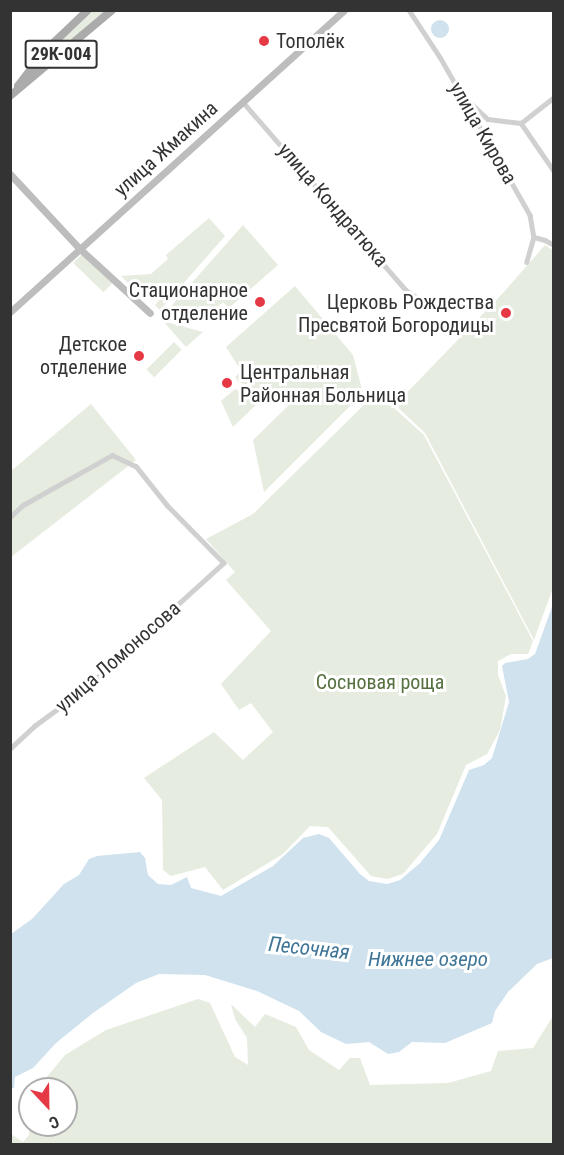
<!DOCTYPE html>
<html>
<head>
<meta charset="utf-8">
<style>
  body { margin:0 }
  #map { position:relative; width:564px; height:1155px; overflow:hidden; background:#fff; font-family:"Roboto Condensed",sans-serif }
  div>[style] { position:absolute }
  .green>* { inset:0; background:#e6ecdf; transform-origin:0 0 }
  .water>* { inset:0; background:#cfe2ee }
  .round { border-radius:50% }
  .street>* { height:4.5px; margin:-2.25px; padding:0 2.25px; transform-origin:2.25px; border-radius:2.25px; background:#d0d0d0 }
  .secondary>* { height:7px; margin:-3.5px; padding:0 3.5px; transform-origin:3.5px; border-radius:3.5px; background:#bdbdbd }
  .primary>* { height:8px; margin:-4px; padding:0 4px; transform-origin:4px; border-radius:4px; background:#ababab }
  .dots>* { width:16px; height:16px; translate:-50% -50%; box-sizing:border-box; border:3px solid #fff; border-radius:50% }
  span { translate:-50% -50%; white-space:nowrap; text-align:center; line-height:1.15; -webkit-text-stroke:6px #fff; paint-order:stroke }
  .shield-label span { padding:2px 4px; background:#fff; border:2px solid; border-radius:4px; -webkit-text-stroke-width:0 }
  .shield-label { font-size:18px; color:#333; font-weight:700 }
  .poi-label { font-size:20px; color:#333 }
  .left { translate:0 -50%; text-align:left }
  .right { translate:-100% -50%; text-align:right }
  .street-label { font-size:20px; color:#333 }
  .park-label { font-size:20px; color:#56703f }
  .water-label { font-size:21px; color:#3f7597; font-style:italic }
  .frame { position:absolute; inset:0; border:12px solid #333; pointer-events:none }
  .north { position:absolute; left:18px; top:1077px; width:60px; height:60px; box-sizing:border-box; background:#fff; border:2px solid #adadad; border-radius:50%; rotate:158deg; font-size:16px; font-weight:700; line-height:24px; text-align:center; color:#333 }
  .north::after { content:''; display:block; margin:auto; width:21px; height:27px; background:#e63946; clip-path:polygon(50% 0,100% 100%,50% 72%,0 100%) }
</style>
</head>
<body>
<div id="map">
  <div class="green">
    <div style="clip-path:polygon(93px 11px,106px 11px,53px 56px,50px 52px)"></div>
    <div style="clip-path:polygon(209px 218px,225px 236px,160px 310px,155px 305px,163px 296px,150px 282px,138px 293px,121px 276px,151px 274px,168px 259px,166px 255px)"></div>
    <div style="clip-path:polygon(243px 225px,278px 265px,229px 308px,223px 302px,201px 321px,166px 312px)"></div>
    <div style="clip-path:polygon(545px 245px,554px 251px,554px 585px,534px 640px,425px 433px,395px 405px,503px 293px)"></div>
    <div style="left:83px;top:253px;width:42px;height:14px;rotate:44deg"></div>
    <div style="clip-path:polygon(295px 286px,353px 355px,363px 393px,264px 492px,253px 440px,289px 405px,239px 382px,235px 377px,241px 371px,226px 347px)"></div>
    <div style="clip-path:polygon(163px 321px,203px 332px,186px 347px)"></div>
    <div style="left:174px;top:342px;width:11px;height:39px;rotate:45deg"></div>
    <div style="clip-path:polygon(235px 389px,261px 400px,233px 427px,221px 401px)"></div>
    <div style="clip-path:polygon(371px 398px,393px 407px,424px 435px,533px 641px,528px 654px,511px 654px,498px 661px,498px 675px,506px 696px,500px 730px,487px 754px,466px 765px,437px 834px,403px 874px,387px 879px,371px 876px,328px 827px,310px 826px,283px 854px,223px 890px,205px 867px,171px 876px,163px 870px,162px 800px,144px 778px,214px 732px,243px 760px,273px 732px,251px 703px,239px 710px,221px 684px,271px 631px,226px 580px,235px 572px,206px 539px,253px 514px)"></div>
    <div style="clip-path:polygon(91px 404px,136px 460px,11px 557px,11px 471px)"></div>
    <div style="clip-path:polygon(198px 999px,210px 1003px,235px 1057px,248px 1065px,247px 1038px,235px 1019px,231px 1004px,255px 1027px,265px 1014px,296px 1027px,309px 1050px,339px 1070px,350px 1058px,360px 1058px,370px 1085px,448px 1083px,491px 1071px,498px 1051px,533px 1048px,553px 1016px,553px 1144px,11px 1144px,11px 1134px,23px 1142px,29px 1135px,30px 1098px,30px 1125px,66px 1125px,66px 1089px,37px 1089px,65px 1055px,106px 1030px)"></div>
  </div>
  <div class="water">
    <div class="round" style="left:431px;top:20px;width:18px;height:18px"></div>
    <div style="clip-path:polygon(553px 604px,553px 958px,537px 964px,508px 992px,495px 1011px,492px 1023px,445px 1043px,412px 1042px,399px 1052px,388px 1054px,369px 1042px,346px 1044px,321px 1032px,299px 1011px,257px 991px,205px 975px,159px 974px,136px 983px,93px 1013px,56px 1043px,33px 1068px,15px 1077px,14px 1088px,11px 1088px,11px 934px,32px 919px,64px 884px,79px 875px,89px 859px,97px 856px,140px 852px,145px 858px,148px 875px,158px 884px,171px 885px,187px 877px,191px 888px,221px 896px,273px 866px,303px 838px,319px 834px,329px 838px,360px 874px,369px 881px,387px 884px,400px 880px,420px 863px,439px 840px,469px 770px,484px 765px,492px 758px,509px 702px,502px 666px,505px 663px,528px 659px,535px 654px)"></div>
  </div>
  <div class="street">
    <div style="left:409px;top:10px;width:56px;rotate:56.6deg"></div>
    <div style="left:440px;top:57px;width:182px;rotate:60.3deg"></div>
    <div style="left:530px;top:215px;width:22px;rotate:80deg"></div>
    <div style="left:534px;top:237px;width:26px;rotate:106deg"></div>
    <div style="left:462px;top:95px;width:35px;rotate:43deg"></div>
    <div style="left:488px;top:119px;width:33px;rotate:7deg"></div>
    <div style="left:243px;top:102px;width:249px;rotate:49.1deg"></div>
    <div style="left:406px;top:290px;width:23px;rotate:34deg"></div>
    <div style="left:521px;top:123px;width:58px;rotate:55.5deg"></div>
    <div style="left:521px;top:123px;width:42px;rotate:-38.2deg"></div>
    <div style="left:534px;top:237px;width:11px;rotate:15deg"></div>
    <div style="left:545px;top:240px;width:10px;rotate:29deg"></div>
    <div style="left:10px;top:517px;width:18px;rotate:-43deg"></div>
    <div style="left:23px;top:505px;width:102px;rotate:-29.3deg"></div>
    <div style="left:112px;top:455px;width:26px;rotate:25deg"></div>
    <div style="left:136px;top:466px;width:50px;rotate:51.5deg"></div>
    <div style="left:167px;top:505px;width:81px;rotate:45.5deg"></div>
    <div style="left:224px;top:563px;width:190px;rotate:137.8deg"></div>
    <div style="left:83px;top:691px;width:59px;rotate:143.9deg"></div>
    <div style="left:35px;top:726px;width:34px;rotate:137deg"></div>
  </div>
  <div class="secondary">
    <div style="left:10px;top:174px;width:101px;rotate:47deg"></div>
    <div style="left:79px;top:248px;width:96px;rotate:42.5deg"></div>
    <div style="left:10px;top:312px;width:450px;rotate:-42.1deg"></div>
  </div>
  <div class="primary">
    <div style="left:18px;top:86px;width:43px;rotate:-52.6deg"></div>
    <div style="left:44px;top:52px;width:61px;rotate:-43.7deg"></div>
    <div style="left:10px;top:96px;width:133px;rotate:-40.1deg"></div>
  </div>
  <div class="dots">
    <div style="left:264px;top:41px;background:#e63946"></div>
    <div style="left:260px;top:302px;background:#e63946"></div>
    <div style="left:506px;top:313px;background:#e63946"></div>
    <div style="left:139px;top:356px;background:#e63946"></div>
    <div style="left:227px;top:383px;background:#e63946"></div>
  </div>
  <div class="shield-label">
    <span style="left:61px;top:54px">29К-004</span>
  </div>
  <div class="poi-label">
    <span class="left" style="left:276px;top:41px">Тополёк</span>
    <span class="right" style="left:248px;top:302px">Стационарное<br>отделение</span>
    <span class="right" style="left:494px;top:314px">Церковь Рождества<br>Пресвятой Богородицы</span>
    <span class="right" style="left:127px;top:356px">Детское<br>отделение</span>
    <span class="left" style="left:240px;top:384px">Центральная<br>Районная Больница</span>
  </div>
  <div class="street-label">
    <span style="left:483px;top:133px;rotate:60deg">улица Кирова</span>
    <span style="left:166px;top:149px;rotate:-42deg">улица Жмакина</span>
    <span style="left:333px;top:205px;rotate:49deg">улица Кондратюка</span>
    <span style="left:118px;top:657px;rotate:-41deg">улица Ломоносова</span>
  </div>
  <div class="park-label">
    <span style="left:380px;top:682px">Сосновая роща</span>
  </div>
  <div class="water-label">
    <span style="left:309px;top:948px;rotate:6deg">Песочная</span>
    <span style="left:428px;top:959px">Нижнее озеро</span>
  </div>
  <div class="frame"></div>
  <div class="north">С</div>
</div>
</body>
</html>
